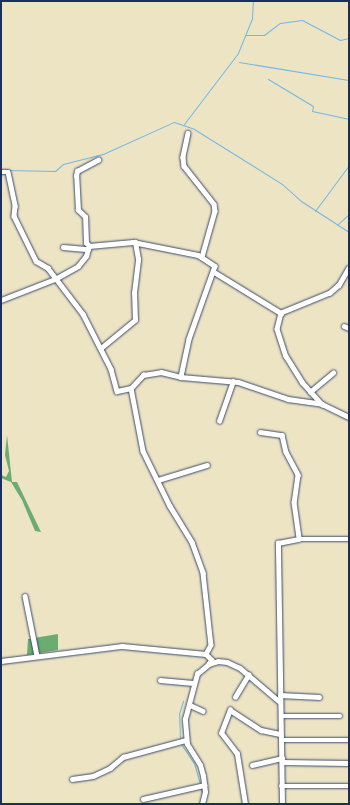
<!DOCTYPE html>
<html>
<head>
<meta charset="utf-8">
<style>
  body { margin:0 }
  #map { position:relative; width:350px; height:805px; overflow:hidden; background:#ede4c4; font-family:Mynerve,sans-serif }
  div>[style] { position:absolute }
  .forest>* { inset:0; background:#6cac70 }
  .stream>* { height:1px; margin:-0.5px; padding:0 0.5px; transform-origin:0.5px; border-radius:0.5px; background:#72b7e8 }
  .roads { filter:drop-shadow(0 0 1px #3a4a6d) drop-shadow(0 0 1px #3a4a6d) }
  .minor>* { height:4.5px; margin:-2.25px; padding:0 2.25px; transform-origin:2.25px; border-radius:2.25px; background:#fff }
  span { translate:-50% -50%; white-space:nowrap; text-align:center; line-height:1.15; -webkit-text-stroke:4px #fcf5e5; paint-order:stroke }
  .frame { position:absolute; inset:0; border:2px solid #1b2f5e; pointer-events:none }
</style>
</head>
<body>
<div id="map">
  <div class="forest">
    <div style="clip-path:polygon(7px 435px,12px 482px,17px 482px,41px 532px,35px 531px,22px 500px,11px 482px,1px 478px,1px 475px,6px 477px,9px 471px,5px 455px)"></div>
    <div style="clip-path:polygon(58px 634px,58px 650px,27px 655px,28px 639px)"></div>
  </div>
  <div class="stream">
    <div style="left:245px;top:35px;width:19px"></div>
    <div style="left:264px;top:35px;width:20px;rotate:-37deg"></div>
    <div style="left:280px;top:23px;width:22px;rotate:-8deg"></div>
    <div style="left:302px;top:20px;width:43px;rotate:27.8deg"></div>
    <div style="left:340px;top:40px;width:9px;rotate:-13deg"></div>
    <div style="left:239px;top:62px;width:111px;rotate:9.3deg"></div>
    <div style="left:268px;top:79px;width:52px;rotate:31deg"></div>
    <div style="left:313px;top:106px;width:5px;rotate:101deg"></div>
    <div style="left:312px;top:111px;width:38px;rotate:12deg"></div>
    <div style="left:184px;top:124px;width:89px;rotate:-52.7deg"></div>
    <div style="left:238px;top:53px;width:38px;rotate:-68deg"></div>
    <div style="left:252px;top:18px;width:17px;rotate:-87deg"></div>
    <div style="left:6px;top:170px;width:49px;rotate:1.2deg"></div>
    <div style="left:55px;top:171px;width:11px;rotate:-41deg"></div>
    <div style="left:63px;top:164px;width:41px;rotate:-14deg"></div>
    <div style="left:103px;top:154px;width:78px;rotate:-24.3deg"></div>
    <div style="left:174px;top:122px;width:21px;rotate:19deg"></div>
    <div style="left:194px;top:129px;width:104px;rotate:32deg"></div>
    <div style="left:282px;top:184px;width:25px;rotate:42deg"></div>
    <div style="left:301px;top:201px;width:57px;rotate:32.9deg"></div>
    <div style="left:315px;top:211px;width:57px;rotate:-53.5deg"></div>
    <div style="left:338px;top:224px;width:15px;rotate:-42deg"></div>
    <div style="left:180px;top:739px;width:25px;rotate:-92deg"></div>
    <div style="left:179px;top:714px;width:14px;rotate:-73deg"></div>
    <div style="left:181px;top:744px;width:23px;rotate:56deg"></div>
    <div style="left:194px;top:763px;width:22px;rotate:74deg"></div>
    <div style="left:201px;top:787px;width:7px;rotate:82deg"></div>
  </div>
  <div class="roads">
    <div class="minor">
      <div style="left:188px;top:133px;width:25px;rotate:102deg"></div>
      <div style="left:183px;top:157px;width:9px;rotate:84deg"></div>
      <div style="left:184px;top:166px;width:48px;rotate:51.7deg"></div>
      <div style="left:214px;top:204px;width:7px;rotate:82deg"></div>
      <div style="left:215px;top:211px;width:48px;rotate:105.8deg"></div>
      <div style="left:1px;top:172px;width:7px"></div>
      <div style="left:8px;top:172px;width:35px;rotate:78deg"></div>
      <div style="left:15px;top:206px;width:10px;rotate:96deg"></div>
      <div style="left:14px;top:216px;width:50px;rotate:63.9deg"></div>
      <div style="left:36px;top:261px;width:14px;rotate:30deg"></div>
      <div style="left:48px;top:268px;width:58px;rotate:52.7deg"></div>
      <div style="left:83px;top:314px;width:62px;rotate:63deg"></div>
      <div style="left:111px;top:369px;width:23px;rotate:75deg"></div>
      <div style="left:117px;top:391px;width:14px;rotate:-12deg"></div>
      <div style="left:131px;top:388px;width:18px;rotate:-47deg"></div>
      <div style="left:143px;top:375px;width:18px;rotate:-9deg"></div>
      <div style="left:161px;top:372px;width:21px;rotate:14deg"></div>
      <div style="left:181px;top:377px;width:57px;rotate:5deg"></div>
      <div style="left:238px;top:382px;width:53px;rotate:18.8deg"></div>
      <div style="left:288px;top:399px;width:34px;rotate:8deg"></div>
      <div style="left:89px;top:246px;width:4px;rotate:-135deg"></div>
      <div style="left:86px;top:243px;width:26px;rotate:-92deg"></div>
      <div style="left:85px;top:217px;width:10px;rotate:-135deg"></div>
      <div style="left:78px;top:210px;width:34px;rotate:-93deg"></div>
      <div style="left:76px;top:176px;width:5px;rotate:-79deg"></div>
      <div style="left:77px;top:171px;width:24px;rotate:-28deg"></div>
      <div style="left:63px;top:247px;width:25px;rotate:5deg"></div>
      <div style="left:349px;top:268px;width:20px;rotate:120deg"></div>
      <div style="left:339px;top:285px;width:12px;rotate:138deg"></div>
      <div style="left:330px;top:293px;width:53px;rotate:157.8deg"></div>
      <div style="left:281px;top:313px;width:16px;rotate:104deg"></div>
      <div style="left:277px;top:329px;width:28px;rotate:72deg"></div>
      <div style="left:286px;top:356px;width:31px;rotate:58deg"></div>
      <div style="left:302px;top:382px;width:30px;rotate:48deg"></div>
      <div style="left:322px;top:404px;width:30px;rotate:26deg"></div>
      <div style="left:214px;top:272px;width:79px;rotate:31.5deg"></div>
      <div style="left:1px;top:300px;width:58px;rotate:-21.3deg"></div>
      <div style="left:55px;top:279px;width:26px;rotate:-29deg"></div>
      <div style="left:78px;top:266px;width:13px;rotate:-51deg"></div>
      <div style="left:86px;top:256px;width:10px;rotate:-73deg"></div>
      <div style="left:89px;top:246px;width:44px;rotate:-5.2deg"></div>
      <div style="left:133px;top:242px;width:66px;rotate:11.3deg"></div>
      <div style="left:198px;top:255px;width:20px;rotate:33deg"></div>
      <div style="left:215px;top:266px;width:77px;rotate:109.6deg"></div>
      <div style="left:189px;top:339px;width:39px;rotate:102deg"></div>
      <div style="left:344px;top:326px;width:5px;rotate:22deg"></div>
      <div style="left:101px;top:348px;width:44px;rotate:-39.5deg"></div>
      <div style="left:135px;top:320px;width:27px;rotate:-92deg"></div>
      <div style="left:134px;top:293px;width:34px;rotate:-83deg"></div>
      <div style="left:138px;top:259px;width:17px;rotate:-100deg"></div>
      <div style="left:131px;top:388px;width:64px;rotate:79.2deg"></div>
      <div style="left:143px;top:451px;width:61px;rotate:63.9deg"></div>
      <div style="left:170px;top:506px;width:42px;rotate:58.6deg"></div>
      <div style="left:192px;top:542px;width:33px;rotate:70deg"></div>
      <div style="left:203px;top:573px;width:72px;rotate:83.7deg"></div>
      <div style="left:211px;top:645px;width:10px;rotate:119deg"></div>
      <div style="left:310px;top:392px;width:30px;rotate:-40deg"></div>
      <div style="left:219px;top:421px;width:42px;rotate:-70.7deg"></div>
      <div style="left:260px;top:432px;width:22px;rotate:8deg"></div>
      <div style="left:282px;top:435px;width:17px;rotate:77deg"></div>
      <div style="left:286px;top:452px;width:26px;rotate:62deg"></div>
      <div style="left:298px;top:475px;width:27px;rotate:98deg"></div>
      <div style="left:294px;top:502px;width:37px;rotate:82deg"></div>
      <div style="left:158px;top:480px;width:51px;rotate:-17deg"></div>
      <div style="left:25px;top:596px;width:61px;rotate:78.7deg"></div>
      <div style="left:1px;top:661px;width:122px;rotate:-7.1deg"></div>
      <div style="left:122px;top:646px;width:84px;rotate:5.4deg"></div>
      <div style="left:206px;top:654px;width:8px;rotate:45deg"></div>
      <div style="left:212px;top:660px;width:5px;rotate:127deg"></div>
      <div style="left:160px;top:680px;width:33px;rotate:5deg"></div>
      <div style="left:280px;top:695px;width:39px;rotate:3deg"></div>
      <div style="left:235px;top:697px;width:26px;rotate:-59deg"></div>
      <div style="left:190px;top:705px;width:14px;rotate:25deg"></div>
      <div style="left:281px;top:716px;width:59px"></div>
      <div style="left:281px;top:740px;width:67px"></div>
      <div style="left:282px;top:762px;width:66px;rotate:0.9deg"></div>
      <div style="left:252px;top:765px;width:31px;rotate:-13deg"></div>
      <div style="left:72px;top:779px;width:21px;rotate:-8deg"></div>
      <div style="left:93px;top:776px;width:19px;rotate:-25deg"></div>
      <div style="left:110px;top:768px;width:17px;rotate:-40deg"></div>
      <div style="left:123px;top:757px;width:65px;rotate:-15.1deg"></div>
      <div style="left:281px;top:786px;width:68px"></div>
      <div style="left:143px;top:799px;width:63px;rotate:-12.9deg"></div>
      <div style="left:202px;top:804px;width:12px;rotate:-76deg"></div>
      <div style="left:205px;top:792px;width:16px;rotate:-97deg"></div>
      <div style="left:203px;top:776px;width:11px;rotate:-105deg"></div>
      <div style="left:200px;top:765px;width:25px;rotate:-122deg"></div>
      <div style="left:187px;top:744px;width:25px;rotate:-95deg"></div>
      <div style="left:185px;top:719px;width:47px;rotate:-75.1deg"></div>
      <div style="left:197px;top:674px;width:16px;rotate:-40deg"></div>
      <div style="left:209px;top:664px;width:9px;rotate:-18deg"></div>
      <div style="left:218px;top:661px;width:9px;rotate:6deg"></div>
      <div style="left:227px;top:662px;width:14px;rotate:25deg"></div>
      <div style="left:240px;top:668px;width:52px;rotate:40.4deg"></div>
      <div style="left:245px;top:804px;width:51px;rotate:-99.1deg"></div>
      <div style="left:237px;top:754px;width:26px;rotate:-127deg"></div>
      <div style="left:221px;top:733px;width:25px;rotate:-69deg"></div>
      <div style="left:230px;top:710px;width:37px;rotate:33deg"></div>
      <div style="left:261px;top:730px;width:19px;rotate:12deg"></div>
      <div style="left:282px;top:804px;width:261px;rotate:-90.9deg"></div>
      <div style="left:278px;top:543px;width:21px;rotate:-11deg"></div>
      <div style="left:299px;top:539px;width:50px"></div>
    </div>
  </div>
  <div class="frame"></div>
</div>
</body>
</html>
